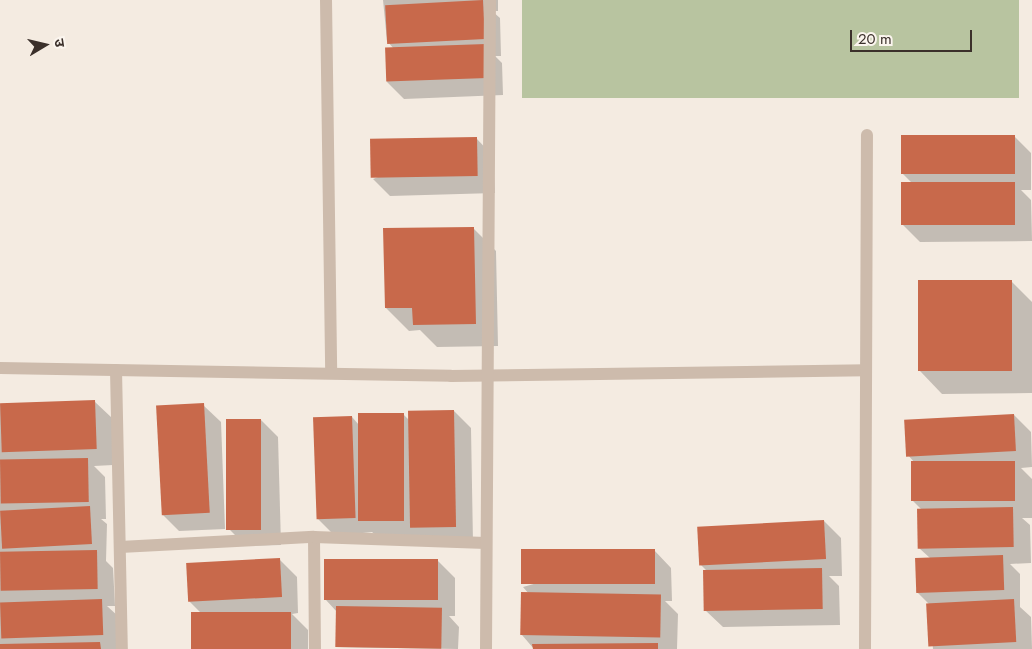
<!DOCTYPE html>
<html>
<head>
<meta charset="utf-8">
<style>
	body { margin:0 }
	#map { position:relative; width:1032px; height:649px; overflow:hidden; background:#f4ebe1; font-family:Jost,"Noto Sans Devanagari",sans-serif }
	div>[style] { position:absolute }
	[style*='--x'] { left:calc(var(--x)*1px); top:calc(var(--y)*1px); width:calc(var(--w)*1px); rotate:calc(var(--a)*1deg) }
	.green>* { inset:0; background:#b8c4a0; transform-origin:0 0 }
	.shadow>* { inset:0; background:#0003 }
	.building>* { inset:0; background:#c8694b; transform-origin:0 0 }
	.minor>* { height:12px; margin:-6px; padding:0 6px; transform-origin:6px; border-radius:6px; background:#cdbbac }
	span { translate:-50% -50%; white-space:nowrap; text-align:center; line-height:1.15; -webkit-text-stroke:4px #fbf5ee; paint-order:stroke }
	.north { position:absolute; left:20px; top:20px; width:50px; height:50px; -webkit-text-stroke:4px #fbf5ee; paint-order:stroke; rotate:81deg; font-size:14px; font-weight:700; line-height:20px; text-align:center; color:#3b302b }
	.north::after { content:''; display:block; margin:auto; width:18px; height:22px; background:#3b302b; clip-path:polygon(50% 0,100% 100%,50% 72%,0 100%) }
	.scale { position:absolute; left:850px; top:30px; width:122px; height:22px; box-sizing:border-box; border:2px solid #3b302b; border-top:0; padding-left:6px; font-size:15px; line-height:18px; white-space:nowrap; color:#3b302b; -webkit-text-stroke:4px #fbf5ee; paint-order:stroke }
</style>
</head>
<body>
<div id="map">
	<div class="green">
		<i style="left:522px;top:0;width:497px;height:98px"></i>
	</div>
	<div class="shadow">
		<i style="clip-path:polygon(383px 0,498px 0,498px 11px,492px 11px,500px 18px,501px 56px,495px 56px,502px 63px,503px 95px,404px 99px,387px 82px,395px 50px,387px 41px)"></i>
		<i style="clip-path:polygon(1014px 136px,1031px 153px,1031px 190px,1021px 190px,1031px 200px,1032px 241px,920px 242px,903px 225px,913px 184px,902px 173px)"></i>
		<i style="clip-path:polygon(476px 138px,493px 156px,495px 193px,390px 196px,373px 179px)"></i>
		<i style="clip-path:polygon(473px 228px,496px 251px,498px 346px,437px 347px,420px 330px,409px 331px,386px 308px)"></i>
		<i style="clip-path:polygon(1011px 281px,1032px 302px,1032px 393px,942px 394px,920px 371px)"></i>
		<i style="clip-path:polygon(94px 401px,112px 418px,113px 465px,94px 466px,105px 477px,106px 519px,101px 519px,107px 524px,106px 561px,113px 568px,115px 606px,107px 606px,119px 617px,120px 649px,0 649px,0 404px)"></i>
		<i style="clip-path:polygon(203px 405px,221px 422px,225px 529px,179px 531px,162px 514px)"></i>
		<i style="clip-path:polygon(454px 411px,471px 428px,473px 543px,378px 537px,372px 532px,335px 536px,318px 519px,352px 417px,359px 425px,403px 414px,410px 421px)"></i>
		<i style="clip-path:polygon(1014px 415px,1031px 432px,1032px 467px,1021px 468px,1032px 479px,1032px 518px,1022px 518px,1030px 525px,1031px 563px,1010px 564px,1020px 574px,1020px 607px,1031px 617px,1032px 649px,933px 649px,929px 604px,916px 591px,930px 558px,919px 548px,921px 509px,913px 501px,915px 463px,907px 454px)"></i>
		<i style="clip-path:polygon(261px 420px,278px 437px,281px 545px,246px 546px,229px 529px)"></i>
		<i style="clip-path:polygon(824px 521px,841px 538px,842px 576px,829px 576px,839px 586px,840px 625px,723px 627px,705px 610px,707px 571px,700px 564px)"></i>
		<i style="clip-path:polygon(654px 550px,671px 568px,672px 601px,665px 601px,678px 614px,677px 649px,534px 649px,522px 635px,529px 594px,523px 587px)"></i>
		<i style="clip-path:polygon(280px 560px,297px 577px,298px 613px,292px 614px,308px 630px,308px 649px,192px 649px,201px 613px,189px 601px)"></i>
		<i style="clip-path:polygon(438px 561px,455px 578px,455px 616px,449px 616px,459px 627px,458px 649px,336px 647px,337px 612px,326px 600px)"></i>
	</div>
	<div class="building">
		<i style="left:483px;top:0;width:39px;height:98px;rotate:87deg"></i>
		<i style="left:486px;top:44px;width:34px;height:101px;rotate:88deg"></i>
		<i style="left:901px;top:135px;width:114px;height:39px"></i>
		<i style="left:477px;top:137px;width:39px;height:107px;rotate:89deg"></i>
		<i style="left:1015px;top:182px;width:43px;height:114px;rotate:90deg"></i>
		<i style="clip-path:polygon(474px 227px,476px 324px,413px 325px,412px 308px,385px 308px,383px 228px)"></i>
		<i style="left:918px;top:280px;width:94px;height:91px"></i>
		<i style="left:95px;top:400px;width:49px;height:95px;rotate:88deg"></i>
		<i style="left:204px;top:403px;width:110px;height:48px;rotate:87deg"></i>
		<i style="left:454px;top:410px;width:117px;height:46px;rotate:89deg"></i>
		<i style="left:358px;top:413px;width:46px;height:108px"></i>
		<i style="left:1014px;top:414px;width:37px;height:110px;rotate:87deg"></i>
		<i style="left:352px;top:416px;width:102px;height:39px;rotate:88deg"></i>
		<i style="left:226px;top:419px;width:35px;height:111px"></i>
		<i style="left:88px;top:458px;width:44px;height:88px;rotate:89deg"></i>
		<i style="left:911px;top:461px;width:104px;height:40px"></i>
		<i style="left:90px;top:506px;width:38px;height:90px;rotate:87deg"></i>
		<i style="left:1013px;top:507px;width:40px;height:96px;rotate:89deg"></i>
		<i style="left:824px;top:520px;width:39px;height:127px;rotate:87deg"></i>
		<i style="left:655px;top:549px;width:35px;height:134px;rotate:90deg"></i>
		<i style="left:97px;top:550px;width:39px;height:97px;rotate:89deg"></i>
		<i style="left:1003px;top:555px;width:35px;height:88px;rotate:88deg"></i>
		<i style="left:280px;top:558px;width:39px;height:94px;rotate:87deg"></i>
		<i style="left:438px;top:559px;width:41px;height:114px;rotate:90deg"></i>
		<i style="left:822px;top:568px;width:41px;height:119px;rotate:89deg"></i>
		<i style="left:521px;top:592px;width:140px;height:43px;rotate:1deg"></i>
		<i style="left:102px;top:599px;width:36px;height:102px;rotate:88deg"></i>
		<i style="left:1014px;top:599px;width:43px;height:88px;rotate:87deg"></i>
		<i style="left:336px;top:606px;width:106px;height:41px;rotate:1deg"></i>
		<i style="left:191px;top:612px;width:100px;height:37px"></i>
		<i style="clip-path:polygon(100px 642px,101px 649px,0 649px,0 644px)"></i>
		<i style="clip-path:polygon(658px 643px,658px 649px,533px 649px,532px 644px)"></i>
	</div>
	<div class="minor">
		<i style="--x:326;--y:0;--w:373;--a:89.2"></i>
		<i style="--x:0;--y:368;--w:451;--a:1"></i>
		<i style="--x:451;--y:376;--w:415;--a:-0.8"></i>
		<i style="--x:116;--y:370;--w:279;--a:88.8"></i>
		<i style="--x:314;--y:537;--w:112;--a:89.5"></i>
		<i style="--x:120;--y:547;--w:194;--a:-3"></i>
		<i style="--x:314;--y:537;--w:172;--a:2"></i>
		<i style="--x:486;--y:649;--w:649;--a:-89.65"></i>
		<i style="--x:865;--y:649;--w:514;--a:-89.78"></i>
	</div>
	<div class="north">उ</div>
	<div class="scale">20 m</div>
</div>
</body>
</html>
